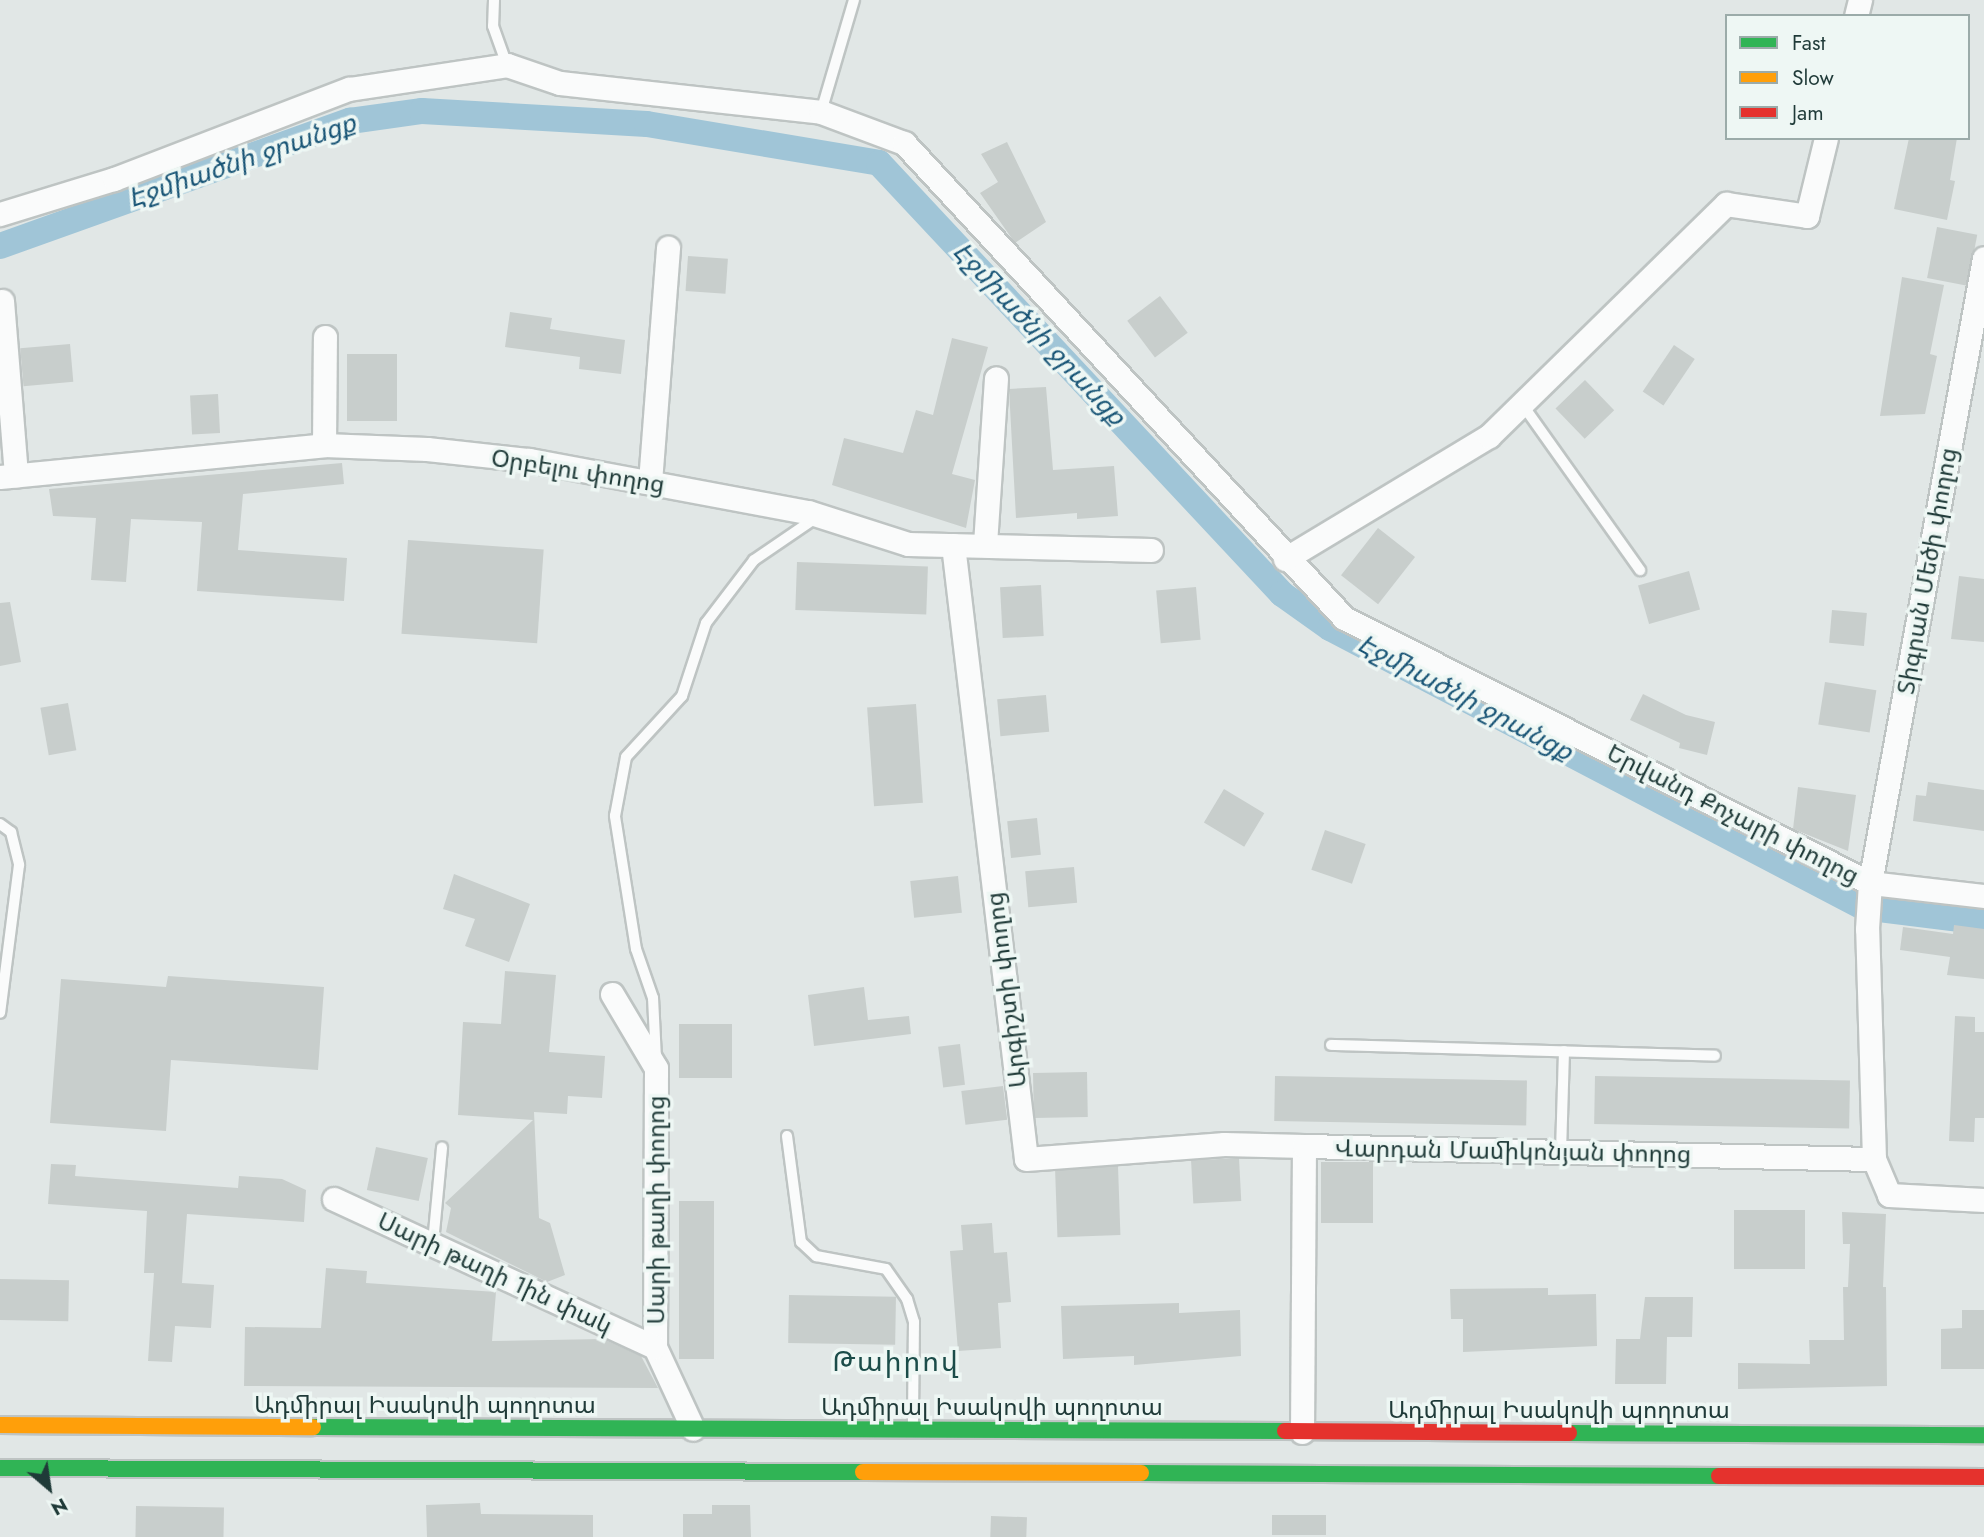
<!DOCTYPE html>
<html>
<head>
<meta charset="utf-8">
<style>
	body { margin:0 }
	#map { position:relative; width:1984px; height:1537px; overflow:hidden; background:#e1e7e6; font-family:Jost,"Noto Sans Armenian",sans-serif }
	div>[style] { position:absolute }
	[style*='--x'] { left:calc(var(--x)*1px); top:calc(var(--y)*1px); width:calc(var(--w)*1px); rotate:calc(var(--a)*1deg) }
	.canal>* { height:26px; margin:-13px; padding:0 13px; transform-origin:13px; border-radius:13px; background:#a0c5d7 }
	.building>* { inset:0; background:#c8cecc; transform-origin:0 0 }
	.roads { filter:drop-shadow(2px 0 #bec4c3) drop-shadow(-2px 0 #bec4c3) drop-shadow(0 2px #bec4c3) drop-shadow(0 -2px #bec4c3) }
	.lane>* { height:10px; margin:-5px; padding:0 5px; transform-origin:5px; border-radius:5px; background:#fafbfb }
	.street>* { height:23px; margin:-11.5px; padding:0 11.5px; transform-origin:11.5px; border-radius:11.5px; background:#fafbfb }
	.fast>* { height:16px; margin:-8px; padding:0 8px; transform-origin:8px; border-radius:8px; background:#30b455 }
	.slow>* { height:16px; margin:-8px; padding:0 8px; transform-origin:8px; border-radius:8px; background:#ff9f0a }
	.jam>* { height:16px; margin:-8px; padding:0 8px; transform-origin:8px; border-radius:8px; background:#e5322d }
	span { translate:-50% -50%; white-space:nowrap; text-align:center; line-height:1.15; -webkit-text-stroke:7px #eef7f4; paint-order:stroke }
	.street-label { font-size:24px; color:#1f3a38 }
	.water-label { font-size:26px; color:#195576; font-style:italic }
	.quarter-label { font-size:28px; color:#1b4c49; letter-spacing:2px }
	.legend { position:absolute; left:1725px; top:14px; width:245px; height:126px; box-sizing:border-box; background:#eef7f4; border:2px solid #9baba9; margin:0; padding:9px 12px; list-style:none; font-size:21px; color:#1f3a38 }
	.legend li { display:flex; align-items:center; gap:14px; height:35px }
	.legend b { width:35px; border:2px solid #9baba9 }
	.north { position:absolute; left:14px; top:1453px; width:70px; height:70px; -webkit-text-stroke:5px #eef7f4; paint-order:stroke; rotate:151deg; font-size:19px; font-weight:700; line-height:28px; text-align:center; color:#1f3a38 }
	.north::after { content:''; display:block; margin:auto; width:24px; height:32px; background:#1f3a38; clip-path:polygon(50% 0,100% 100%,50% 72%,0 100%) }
</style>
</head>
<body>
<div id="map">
	<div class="canal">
		<i style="--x:0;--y:246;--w:372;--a:-19.7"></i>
		<i style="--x:350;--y:121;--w:73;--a:-7.9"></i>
		<i style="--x:422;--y:111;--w:225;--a:3.3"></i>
		<i style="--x:647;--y:124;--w:235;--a:9.5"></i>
		<i style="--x:879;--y:163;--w:590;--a:46.92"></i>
		<i style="--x:1282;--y:594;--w:59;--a:35.3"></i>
		<i style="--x:1330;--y:628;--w:602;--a:27.63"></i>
		<i style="--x:1863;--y:907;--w:122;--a:7.1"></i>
	</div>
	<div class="building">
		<i style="clip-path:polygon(1909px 138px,1957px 138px,1950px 180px,1955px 181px,1947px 220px,1894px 209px)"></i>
		<i style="clip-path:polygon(1007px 142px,1046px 222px,1015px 243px,980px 193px,998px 182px,981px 154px)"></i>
		<i style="left:1937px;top:227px;width:41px;height:52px;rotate:11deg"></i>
		<i style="left:688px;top:256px;width:40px;height:35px;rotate:4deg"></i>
		<i style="clip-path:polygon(1902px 277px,1944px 285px,1930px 354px,1937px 356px,1925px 414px,1880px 416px)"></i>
		<i style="left:1160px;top:296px;width:46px;height:41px;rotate:53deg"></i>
		<i style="clip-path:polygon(510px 312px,552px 318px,550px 329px,625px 340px,621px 374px,579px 369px,580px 357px,505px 347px)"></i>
		<i style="clip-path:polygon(952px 338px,988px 347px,952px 474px,975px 480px,966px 528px,832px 485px,844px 438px,903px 453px,916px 410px,933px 415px)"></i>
		<i style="left:70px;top:344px;width:38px;height:50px;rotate:85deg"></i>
		<i style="left:1674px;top:345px;width:25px;height:56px;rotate:34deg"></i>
		<i style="left:347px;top:354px;width:50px;height:67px"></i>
		<i style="left:1585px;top:380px;width:42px;height:41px;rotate:46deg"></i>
		<i style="clip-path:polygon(1046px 387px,1053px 470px,1114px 466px,1118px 516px,1077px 519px,1077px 513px,1016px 518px,1009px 389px)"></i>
		<i style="left:218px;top:394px;width:39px;height:28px;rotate:87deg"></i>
		<i style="clip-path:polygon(342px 463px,344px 484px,243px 494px,238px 550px,347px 558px,344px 601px,197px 591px,202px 522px,131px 519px,126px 582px,91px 580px,96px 518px,53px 516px,49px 489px)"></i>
		<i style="left:1378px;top:528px;width:47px;height:60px;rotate:38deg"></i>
		<i style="left:408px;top:540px;width:136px;height:94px;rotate:4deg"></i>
		<i style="left:797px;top:562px;width:131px;height:48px;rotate:2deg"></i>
		<i style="left:1689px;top:571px;width:40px;height:53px;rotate:74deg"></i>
		<i style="clip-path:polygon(1959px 576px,1984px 579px,1984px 642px,1951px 639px)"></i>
		<i style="left:1041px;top:585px;width:51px;height:41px;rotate:87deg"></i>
		<i style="left:1196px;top:587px;width:53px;height:40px;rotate:85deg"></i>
		<i style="clip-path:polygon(10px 602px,21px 662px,0 666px,0 603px)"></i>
		<i style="left:1832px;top:610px;width:35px;height:33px;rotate:5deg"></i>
		<i style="left:1825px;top:682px;width:52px;height:43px;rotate:9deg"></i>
		<i style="clip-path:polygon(1643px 694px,1686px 715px,1715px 722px,1707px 755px,1679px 748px,1680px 743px,1630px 720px)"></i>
		<i style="left:1046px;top:695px;width:37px;height:49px;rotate:85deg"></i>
		<i style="left:68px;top:703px;width:48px;height:28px;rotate:80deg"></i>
		<i style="left:916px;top:704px;width:99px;height:49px;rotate:86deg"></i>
		<i style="clip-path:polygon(1928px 782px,1984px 790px,1984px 831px,1913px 821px,1916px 795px,1926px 796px)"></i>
		<i style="clip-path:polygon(1798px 787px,1856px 795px,1848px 851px,1793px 829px)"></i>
		<i style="left:1224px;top:789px;width:47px;height:39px;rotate:31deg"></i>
		<i style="left:1037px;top:818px;width:37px;height:30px;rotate:84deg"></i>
		<i style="left:1325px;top:830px;width:43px;height:42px;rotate:19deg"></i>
		<i style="left:1074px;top:867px;width:36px;height:49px;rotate:85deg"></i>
		<i style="clip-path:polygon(454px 874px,530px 904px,509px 962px,465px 946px,475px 919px,443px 909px)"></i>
		<i style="left:958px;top:876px;width:37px;height:48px;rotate:84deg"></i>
		<i style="clip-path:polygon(1954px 925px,1984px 929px,1984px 979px,1947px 975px,1950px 957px,1900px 950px,1903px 927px,1953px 934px)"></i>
		<i style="clip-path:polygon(505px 971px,556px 975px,549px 1052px,605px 1056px,602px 1098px,568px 1096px,567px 1114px,534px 1112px,539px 1218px,550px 1223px,565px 1275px,547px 1282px,446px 1232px,451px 1208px,445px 1203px,533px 1120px,458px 1115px,463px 1022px,501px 1024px)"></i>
		<i style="clip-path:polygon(168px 976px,324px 987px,318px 1070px,171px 1060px,166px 1131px,50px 1123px,61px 979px,166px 987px)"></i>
		<i style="clip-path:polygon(864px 987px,868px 1020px,909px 1016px,911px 1034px,814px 1046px,808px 995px)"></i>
		<i style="clip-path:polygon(1955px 1016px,1975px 1017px,1975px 1032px,1984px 1032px,1984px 1118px,1975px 1118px,1974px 1142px,1949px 1141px)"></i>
		<i style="left:679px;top:1024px;width:53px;height:54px"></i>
		<i style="left:960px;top:1044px;width:41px;height:22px;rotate:83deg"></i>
		<i style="left:1087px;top:1072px;width:45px;height:54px;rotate:89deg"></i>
		<i style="left:1275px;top:1076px;width:252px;height:45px;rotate:1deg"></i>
		<i style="left:1595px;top:1076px;width:255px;height:48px;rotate:1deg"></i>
		<i style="left:1003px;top:1086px;width:34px;height:42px;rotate:83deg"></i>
		<i style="left:376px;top:1147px;width:53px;height:44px;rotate:12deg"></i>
		<i style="left:1239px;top:1158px;width:43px;height:48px;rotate:87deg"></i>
		<i style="left:1321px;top:1162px;width:52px;height:61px"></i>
		<i style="clip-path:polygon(51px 1164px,76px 1165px,75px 1176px,238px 1188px,239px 1176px,282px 1179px,306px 1190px,304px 1222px,187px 1214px,182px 1283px,214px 1285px,211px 1328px,175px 1326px,172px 1362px,148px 1361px,154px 1273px,144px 1273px,147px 1211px,48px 1204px)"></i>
		<i style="left:1118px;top:1166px;width:69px;height:63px;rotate:88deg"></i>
		<i style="left:679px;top:1201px;width:35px;height:158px"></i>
		<i style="left:1734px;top:1210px;width:71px;height:59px"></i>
		<i style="clip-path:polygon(1842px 1212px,1886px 1214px,1883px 1287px,1886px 1287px,1887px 1386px,1738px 1389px,1738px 1363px,1810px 1364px,1809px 1340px,1844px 1340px,1843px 1287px,1848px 1287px,1850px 1244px,1843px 1244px)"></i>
		<i style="clip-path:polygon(992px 1223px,994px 1253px,1007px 1252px,1011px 1302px,998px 1303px,1001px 1348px,958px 1351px,950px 1251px,963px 1250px,961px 1225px)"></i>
		<i style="clip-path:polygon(326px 1268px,367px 1271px,366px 1283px,496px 1292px,492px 1341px,603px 1339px,641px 1356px,658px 1388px,244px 1386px,245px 1327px,321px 1328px)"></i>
		<i style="left:0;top:1279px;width:69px;height:41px;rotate:1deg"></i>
		<i style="clip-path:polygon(1548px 1288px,1548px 1295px,1596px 1294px,1597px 1346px,1463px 1352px,1463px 1319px,1451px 1319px,1450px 1289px)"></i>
		<i style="left:789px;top:1295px;width:107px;height:48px;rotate:1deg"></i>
		<i style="clip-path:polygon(1645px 1297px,1693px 1297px,1692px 1337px,1667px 1337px,1666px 1384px,1615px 1384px,1616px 1339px,1640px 1339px)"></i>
		<i style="clip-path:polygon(1179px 1303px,1179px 1313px,1240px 1310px,1241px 1356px,1134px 1365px,1134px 1356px,1063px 1359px,1061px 1306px)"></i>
		<i style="clip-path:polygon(1962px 1310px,1984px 1310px,1984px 1369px,1941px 1369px,1941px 1329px,1962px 1328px)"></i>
		<i style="clip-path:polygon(480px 1503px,481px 1514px,593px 1515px,593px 1537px,427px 1537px,426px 1505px)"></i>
		<i style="clip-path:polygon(712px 1505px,750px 1505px,751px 1537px,683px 1537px,683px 1514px,712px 1514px)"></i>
		<i style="left:136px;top:1506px;width:88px;height:31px;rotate:1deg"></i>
		<i style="left:1326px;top:1515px;width:20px;height:54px;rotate:90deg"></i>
		<i style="left:991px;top:1516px;width:36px;height:21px;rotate:2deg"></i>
	</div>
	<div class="roads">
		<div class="lane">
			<i style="--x:494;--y:0;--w:26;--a:92"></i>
			<i style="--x:493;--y:26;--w:41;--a:70.3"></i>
			<i style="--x:821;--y:112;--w:117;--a:-73.6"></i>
			<i style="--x:1522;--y:404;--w:204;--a:54.6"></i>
			<i style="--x:0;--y:824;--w:14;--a:36"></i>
			<i style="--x:11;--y:832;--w:34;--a:76"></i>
			<i style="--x:19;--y:865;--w:149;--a:97.3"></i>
			<i style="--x:1331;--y:1045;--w:384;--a:1.6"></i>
			<i style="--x:656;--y:1059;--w:61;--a:-92.8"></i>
			<i style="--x:653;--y:998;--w:52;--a:-109.1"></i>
			<i style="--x:636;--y:949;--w:135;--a:-99"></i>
			<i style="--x:615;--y:816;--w:60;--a:-79.4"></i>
			<i style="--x:626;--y:757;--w:83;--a:-47.4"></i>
			<i style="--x:682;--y:696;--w:77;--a:-71.8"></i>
			<i style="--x:706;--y:623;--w:79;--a:-52.7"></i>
			<i style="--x:754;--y:560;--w:76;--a:-34.3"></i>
			<i style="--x:787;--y:1136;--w:107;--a:82.5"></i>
			<i style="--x:801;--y:1242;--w:21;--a:43"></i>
			<i style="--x:816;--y:1256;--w:71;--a:10.5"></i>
			<i style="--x:886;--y:1269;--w:37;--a:55"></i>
			<i style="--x:907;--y:1299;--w:24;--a:73"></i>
			<i style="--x:914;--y:1322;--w:101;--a:90.6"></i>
			<i style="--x:1561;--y:1152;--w:101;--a:-88.3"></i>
			<i style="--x:433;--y:1243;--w:96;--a:-84.6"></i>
		</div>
		<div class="street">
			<i style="--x:1856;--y:16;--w:16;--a:-76"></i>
			<i style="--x:0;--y:214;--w:119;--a:-17.1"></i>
			<i style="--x:114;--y:179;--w:252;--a:-21"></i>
			<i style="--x:349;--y:89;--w:160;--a:-8.6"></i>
			<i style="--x:507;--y:65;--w:56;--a:18.8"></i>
			<i style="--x:560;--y:83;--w:263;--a:6.3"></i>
			<i style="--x:821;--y:112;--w:89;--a:20.5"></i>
			<i style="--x:904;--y:143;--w:647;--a:47.19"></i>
			<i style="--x:1344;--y:618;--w:589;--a:26.74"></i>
			<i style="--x:1870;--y:883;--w:115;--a:6.5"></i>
			<i style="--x:2;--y:301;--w:175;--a:85.4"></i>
			<i style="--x:324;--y:445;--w:108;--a:-89.5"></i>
			<i style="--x:0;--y:477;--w:326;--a:-5.6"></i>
			<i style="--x:324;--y:445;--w:103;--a:2.2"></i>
			<i style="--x:427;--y:449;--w:103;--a:6.2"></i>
			<i style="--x:529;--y:460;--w:284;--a:10.6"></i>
			<i style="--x:808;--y:512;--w:105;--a:17.7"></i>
			<i style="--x:908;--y:544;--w:243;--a:1.4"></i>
			<i style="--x:650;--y:482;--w:235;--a:-85.6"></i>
			<i style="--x:985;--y:544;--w:166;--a:-86.2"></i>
			<i style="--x:953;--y:545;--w:618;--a:83.22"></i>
			<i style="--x:1026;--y:1159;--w:199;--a:-4.3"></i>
			<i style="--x:1224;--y:1144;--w:80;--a:1.4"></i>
			<i style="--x:1285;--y:559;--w:238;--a:-31.1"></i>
			<i style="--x:1489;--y:436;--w:332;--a:-44.4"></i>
			<i style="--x:1726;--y:204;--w:82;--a:8.4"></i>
			<i style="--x:1807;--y:216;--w:80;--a:-76.3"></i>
			<i style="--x:612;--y:994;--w:86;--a:59.3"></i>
			<i style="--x:656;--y:1068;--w:279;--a:90.2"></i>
			<i style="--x:655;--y:1347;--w:90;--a:65.1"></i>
			<i style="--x:1874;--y:1159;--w:230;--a:-91.7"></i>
			<i style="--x:1867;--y:929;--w:46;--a:-86.3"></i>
			<i style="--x:1870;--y:883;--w:635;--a:-79.66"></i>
			<i style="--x:334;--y:1199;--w:353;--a:24.8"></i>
			<i style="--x:1302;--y:1432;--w:286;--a:-89.6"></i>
			<i style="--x:1304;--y:1146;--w:570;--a:1.31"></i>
			<i style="--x:1874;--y:1159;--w:39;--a:67"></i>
			<i style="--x:1889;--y:1195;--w:95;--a:3"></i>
		</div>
		<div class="fast">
			<i style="--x:313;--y:1427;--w:972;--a:0.24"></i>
			<i style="--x:1569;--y:1433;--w:415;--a:0.3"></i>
			<i style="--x:0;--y:1468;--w:863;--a:0.27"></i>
			<i style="--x:1141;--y:1473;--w:578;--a:0.3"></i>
		</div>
		<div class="slow">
			<i style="--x:0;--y:1425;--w:313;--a:0.4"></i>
			<i style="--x:863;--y:1472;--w:278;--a:0.2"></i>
		</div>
		<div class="jam">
			<i style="--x:1285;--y:1431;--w:284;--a:0.4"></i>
			<i style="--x:1719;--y:1476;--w:265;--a:0.2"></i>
		</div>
	</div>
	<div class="street-label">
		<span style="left:578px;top:471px;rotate:9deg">Օրբելու փողոց</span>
		<span style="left:1927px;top:571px;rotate:-80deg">Տիգրան Մեծի փողոց</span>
		<span style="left:1733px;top:814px;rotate:27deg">Երվանդ Քոչարի փողոց</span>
		<span style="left:1006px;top:990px;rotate:-97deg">Արգիշտի փողոց</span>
		<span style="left:1513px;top:1151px;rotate:1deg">Վարդան Մամիկոնյան փողոց</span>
		<span style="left:656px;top:1210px;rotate:-90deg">Սարի թաղի փողոց</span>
		<span style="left:495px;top:1273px;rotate:25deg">Սարի թաղի 1ին փակ</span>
		<span style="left:425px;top:1405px">Ադմիրալ Իսակովի պողոտա</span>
		<span style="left:992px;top:1407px">Ադմիրալ Իսակովի պողոտա</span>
		<span style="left:1559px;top:1410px">Ադմիրալ Իսակովի պողոտա</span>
	</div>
	<div class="water-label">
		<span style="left:242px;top:161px;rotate:-19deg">Էջմիածնի ջրանցք</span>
		<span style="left:1039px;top:334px;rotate:47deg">Էջմիածնի ջրանցք</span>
		<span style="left:1465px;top:698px;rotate:28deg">Էջմիածնի ջրանցք</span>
	</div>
	<div class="quarter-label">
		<span style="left:896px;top:1362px">Թաիրով</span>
	</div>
	<ul class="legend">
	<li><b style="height:9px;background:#30b455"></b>Fast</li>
	<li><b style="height:9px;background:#ff9f0a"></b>Slow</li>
	<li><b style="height:9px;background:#e5322d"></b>Jam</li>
	</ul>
	<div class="north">N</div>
</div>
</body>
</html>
